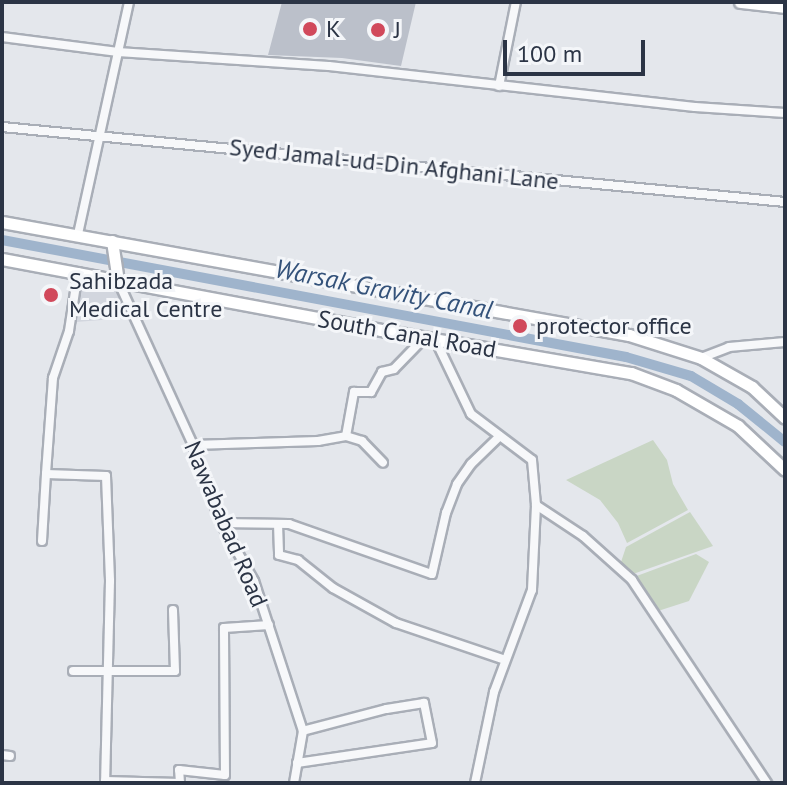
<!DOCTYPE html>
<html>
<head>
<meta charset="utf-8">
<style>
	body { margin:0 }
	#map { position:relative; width:787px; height:785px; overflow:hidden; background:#e4e7ec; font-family:"PT Sans",sans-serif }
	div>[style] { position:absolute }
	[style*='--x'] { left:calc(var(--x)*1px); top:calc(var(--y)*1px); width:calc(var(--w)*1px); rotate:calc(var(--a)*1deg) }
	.built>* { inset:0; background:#d2d6de }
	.green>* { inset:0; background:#c9d6c5 }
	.canal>* { height:10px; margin:-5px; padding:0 5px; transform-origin:5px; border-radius:5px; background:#9fb4cc }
	.building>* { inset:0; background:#bbc0ca }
	.roads { filter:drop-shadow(2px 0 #a9aeb7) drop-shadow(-2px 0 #a9aeb7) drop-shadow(0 2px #a9aeb7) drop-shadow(0 -2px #a9aeb7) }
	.street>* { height:8px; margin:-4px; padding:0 4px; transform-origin:4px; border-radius:4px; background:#f7f8fa }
	.secondary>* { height:11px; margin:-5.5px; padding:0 5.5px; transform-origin:5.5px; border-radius:5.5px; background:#fff }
	.dots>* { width:22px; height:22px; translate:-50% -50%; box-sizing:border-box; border:4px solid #f4f6f9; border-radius:50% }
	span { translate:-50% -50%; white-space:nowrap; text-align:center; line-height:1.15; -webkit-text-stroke:6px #f4f6f9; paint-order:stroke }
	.poi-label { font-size:24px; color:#2b3445 }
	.left { translate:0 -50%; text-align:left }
	.street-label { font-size:24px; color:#2b3445 }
	.water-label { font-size:26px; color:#34527a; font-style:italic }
	.frame { position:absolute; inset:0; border:4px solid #2b3445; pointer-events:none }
	.scale { position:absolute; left:503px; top:40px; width:142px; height:36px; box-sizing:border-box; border:4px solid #2b3445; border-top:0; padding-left:10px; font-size:24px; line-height:28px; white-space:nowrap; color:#2b3445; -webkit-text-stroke:6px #f4f6f9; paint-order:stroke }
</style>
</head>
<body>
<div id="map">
	<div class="built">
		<i style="clip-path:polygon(79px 274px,115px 283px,126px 318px,76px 322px)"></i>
	</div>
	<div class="green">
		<i style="clip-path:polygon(653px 440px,667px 460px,673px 484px,688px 510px,627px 543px,618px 523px,600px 500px,566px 480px)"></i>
		<i style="clip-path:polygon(690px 512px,713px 546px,633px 574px,620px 565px,626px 547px)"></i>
		<i style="clip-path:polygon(696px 554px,709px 562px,689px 601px,658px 611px,634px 577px)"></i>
	</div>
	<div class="canal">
		<i style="--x:2;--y:240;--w:635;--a:10.62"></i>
		<i style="--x:626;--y:357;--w:68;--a:16.3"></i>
		<i style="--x:691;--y:376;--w:55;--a:30.8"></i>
		<i style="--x:738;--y:404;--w:60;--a:39"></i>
	</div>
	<div class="building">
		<i style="clip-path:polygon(282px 2px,416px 2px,401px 66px,342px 58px,268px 55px)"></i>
	</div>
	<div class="roads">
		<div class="street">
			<i style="--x:2;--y:37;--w:117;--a:7.4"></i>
			<i style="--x:118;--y:52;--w:211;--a:3.8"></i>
			<i style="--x:329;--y:66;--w:368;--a:6.4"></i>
			<i style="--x:695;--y:107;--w:90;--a:3.8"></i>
			<i style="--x:499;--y:86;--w:86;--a:-78.6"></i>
			<i style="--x:2;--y:127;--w:787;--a:5.47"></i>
			<i style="--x:78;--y:234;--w:238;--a:-77.6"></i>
			<i style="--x:78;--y:272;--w:60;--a:98.7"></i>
			<i style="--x:69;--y:331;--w:50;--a:108.8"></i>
			<i style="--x:53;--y:378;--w:96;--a:94.2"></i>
			<i style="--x:46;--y:474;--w:60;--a:1.9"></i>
			<i style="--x:106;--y:476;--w:105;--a:87.8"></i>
			<i style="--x:110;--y:581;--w:200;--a:91.4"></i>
			<i style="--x:105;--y:781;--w:75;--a:1.5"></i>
			<i style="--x:180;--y:783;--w:13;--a:-94"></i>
			<i style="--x:179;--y:770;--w:46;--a:6.2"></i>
			<i style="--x:225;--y:775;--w:147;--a:-90.4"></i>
			<i style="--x:224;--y:628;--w:45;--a:-3.8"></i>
			<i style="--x:118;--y:281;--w:180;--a:65.4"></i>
			<i style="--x:193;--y:445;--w:83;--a:70.3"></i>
			<i style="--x:221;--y:523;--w:67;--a:60.4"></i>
			<i style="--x:254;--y:581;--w:158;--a:71.9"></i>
			<i style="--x:303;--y:731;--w:53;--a:99.8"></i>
			<i style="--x:435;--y:339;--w:83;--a:64.4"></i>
			<i style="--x:471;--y:414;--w:76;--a:37"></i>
			<i style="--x:532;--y:460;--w:45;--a:84.9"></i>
			<i style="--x:701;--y:358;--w:30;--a:-21"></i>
			<i style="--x:729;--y:347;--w:56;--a:-5.1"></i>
			<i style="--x:346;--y:436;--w:17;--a:17"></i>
			<i style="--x:362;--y:441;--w:30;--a:46"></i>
			<i style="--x:193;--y:445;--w:125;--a:-1.8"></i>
			<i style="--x:318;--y:441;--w:28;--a:-10"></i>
			<i style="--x:346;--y:436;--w:45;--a:-79.7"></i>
			<i style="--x:354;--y:392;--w:17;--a:0"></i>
			<i style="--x:371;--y:392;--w:23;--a:-61"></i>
			<i style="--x:382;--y:372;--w:12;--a:-14"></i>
			<i style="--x:394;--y:369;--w:45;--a:-45.9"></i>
			<i style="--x:221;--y:523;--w:68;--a:0.8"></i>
			<i style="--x:289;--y:524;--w:151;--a:19.3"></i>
			<i style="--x:432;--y:574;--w:63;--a:-77.1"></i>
			<i style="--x:446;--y:513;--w:31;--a:-69"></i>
			<i style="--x:457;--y:484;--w:24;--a:-55"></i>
			<i style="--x:471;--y:464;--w:40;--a:-44"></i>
			<i style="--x:278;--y:524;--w:31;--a:88"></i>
			<i style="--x:279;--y:555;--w:20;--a:15"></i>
			<i style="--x:298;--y:560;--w:45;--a:38.7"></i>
			<i style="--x:333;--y:588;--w:72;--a:29.1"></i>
			<i style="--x:396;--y:623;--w:115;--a:18.7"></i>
			<i style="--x:42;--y:541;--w:67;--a:-86.6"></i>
			<i style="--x:73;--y:671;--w:102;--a:0"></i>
			<i style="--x:175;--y:671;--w:61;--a:-91.9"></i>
			<i style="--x:2;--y:755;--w:8;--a:7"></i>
			<i style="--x:297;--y:763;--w:136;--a:-8.4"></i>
			<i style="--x:432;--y:743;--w:41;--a:-101.3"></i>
			<i style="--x:424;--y:703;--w:38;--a:171"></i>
			<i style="--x:386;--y:709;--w:86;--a:165.2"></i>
			<i style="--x:475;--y:783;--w:93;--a:-78.2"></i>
			<i style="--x:494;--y:692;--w:109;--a:-69.6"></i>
			<i style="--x:532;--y:590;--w:85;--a:-87.3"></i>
			<i style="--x:536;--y:505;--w:56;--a:33.4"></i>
			<i style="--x:583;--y:536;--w:66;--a:41.9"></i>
			<i style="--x:632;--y:580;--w:244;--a:56.4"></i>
		</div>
		<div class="secondary">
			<i style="--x:740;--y:2;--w:45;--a:6.3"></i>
			<i style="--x:2;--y:222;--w:637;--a:10.22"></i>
			<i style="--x:629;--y:335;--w:76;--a:17.7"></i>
			<i style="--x:701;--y:358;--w:59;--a:29.6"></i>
			<i style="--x:752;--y:387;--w:45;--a:43.2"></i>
			<i style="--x:112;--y:241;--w:40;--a:81.5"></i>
			<i style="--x:2;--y:259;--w:386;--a:10.6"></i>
			<i style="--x:381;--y:330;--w:254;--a:9.8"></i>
			<i style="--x:631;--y:373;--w:48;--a:20.7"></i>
			<i style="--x:676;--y:390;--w:72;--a:30.1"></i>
			<i style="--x:738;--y:426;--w:64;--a:43.1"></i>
		</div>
	</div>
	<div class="dots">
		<i style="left:310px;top:29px;background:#d1495b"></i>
		<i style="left:378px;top:30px;background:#d1495b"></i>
		<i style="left:51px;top:295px;background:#d1495b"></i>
		<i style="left:520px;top:326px;background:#d1495b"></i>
	</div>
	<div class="poi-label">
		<span class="left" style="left:326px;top:29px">K</span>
		<span class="left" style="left:394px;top:30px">J</span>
		<span class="left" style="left:69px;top:295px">Sahibzada<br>Medical Centre</span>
		<span class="left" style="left:536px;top:326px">protector office</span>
	</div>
	<div class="street-label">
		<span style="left:394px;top:164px;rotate:6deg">Syed Jamal-ud-Din Afghani Lane</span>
		<span style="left:407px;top:334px;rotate:10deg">South Canal Road</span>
		<span style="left:226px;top:524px;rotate:67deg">Nawababad Road</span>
	</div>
	<div class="water-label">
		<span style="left:384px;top:289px;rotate:11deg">Warsak Gravity Canal</span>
	</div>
	<div class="frame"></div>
	<div class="scale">100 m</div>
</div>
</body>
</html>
